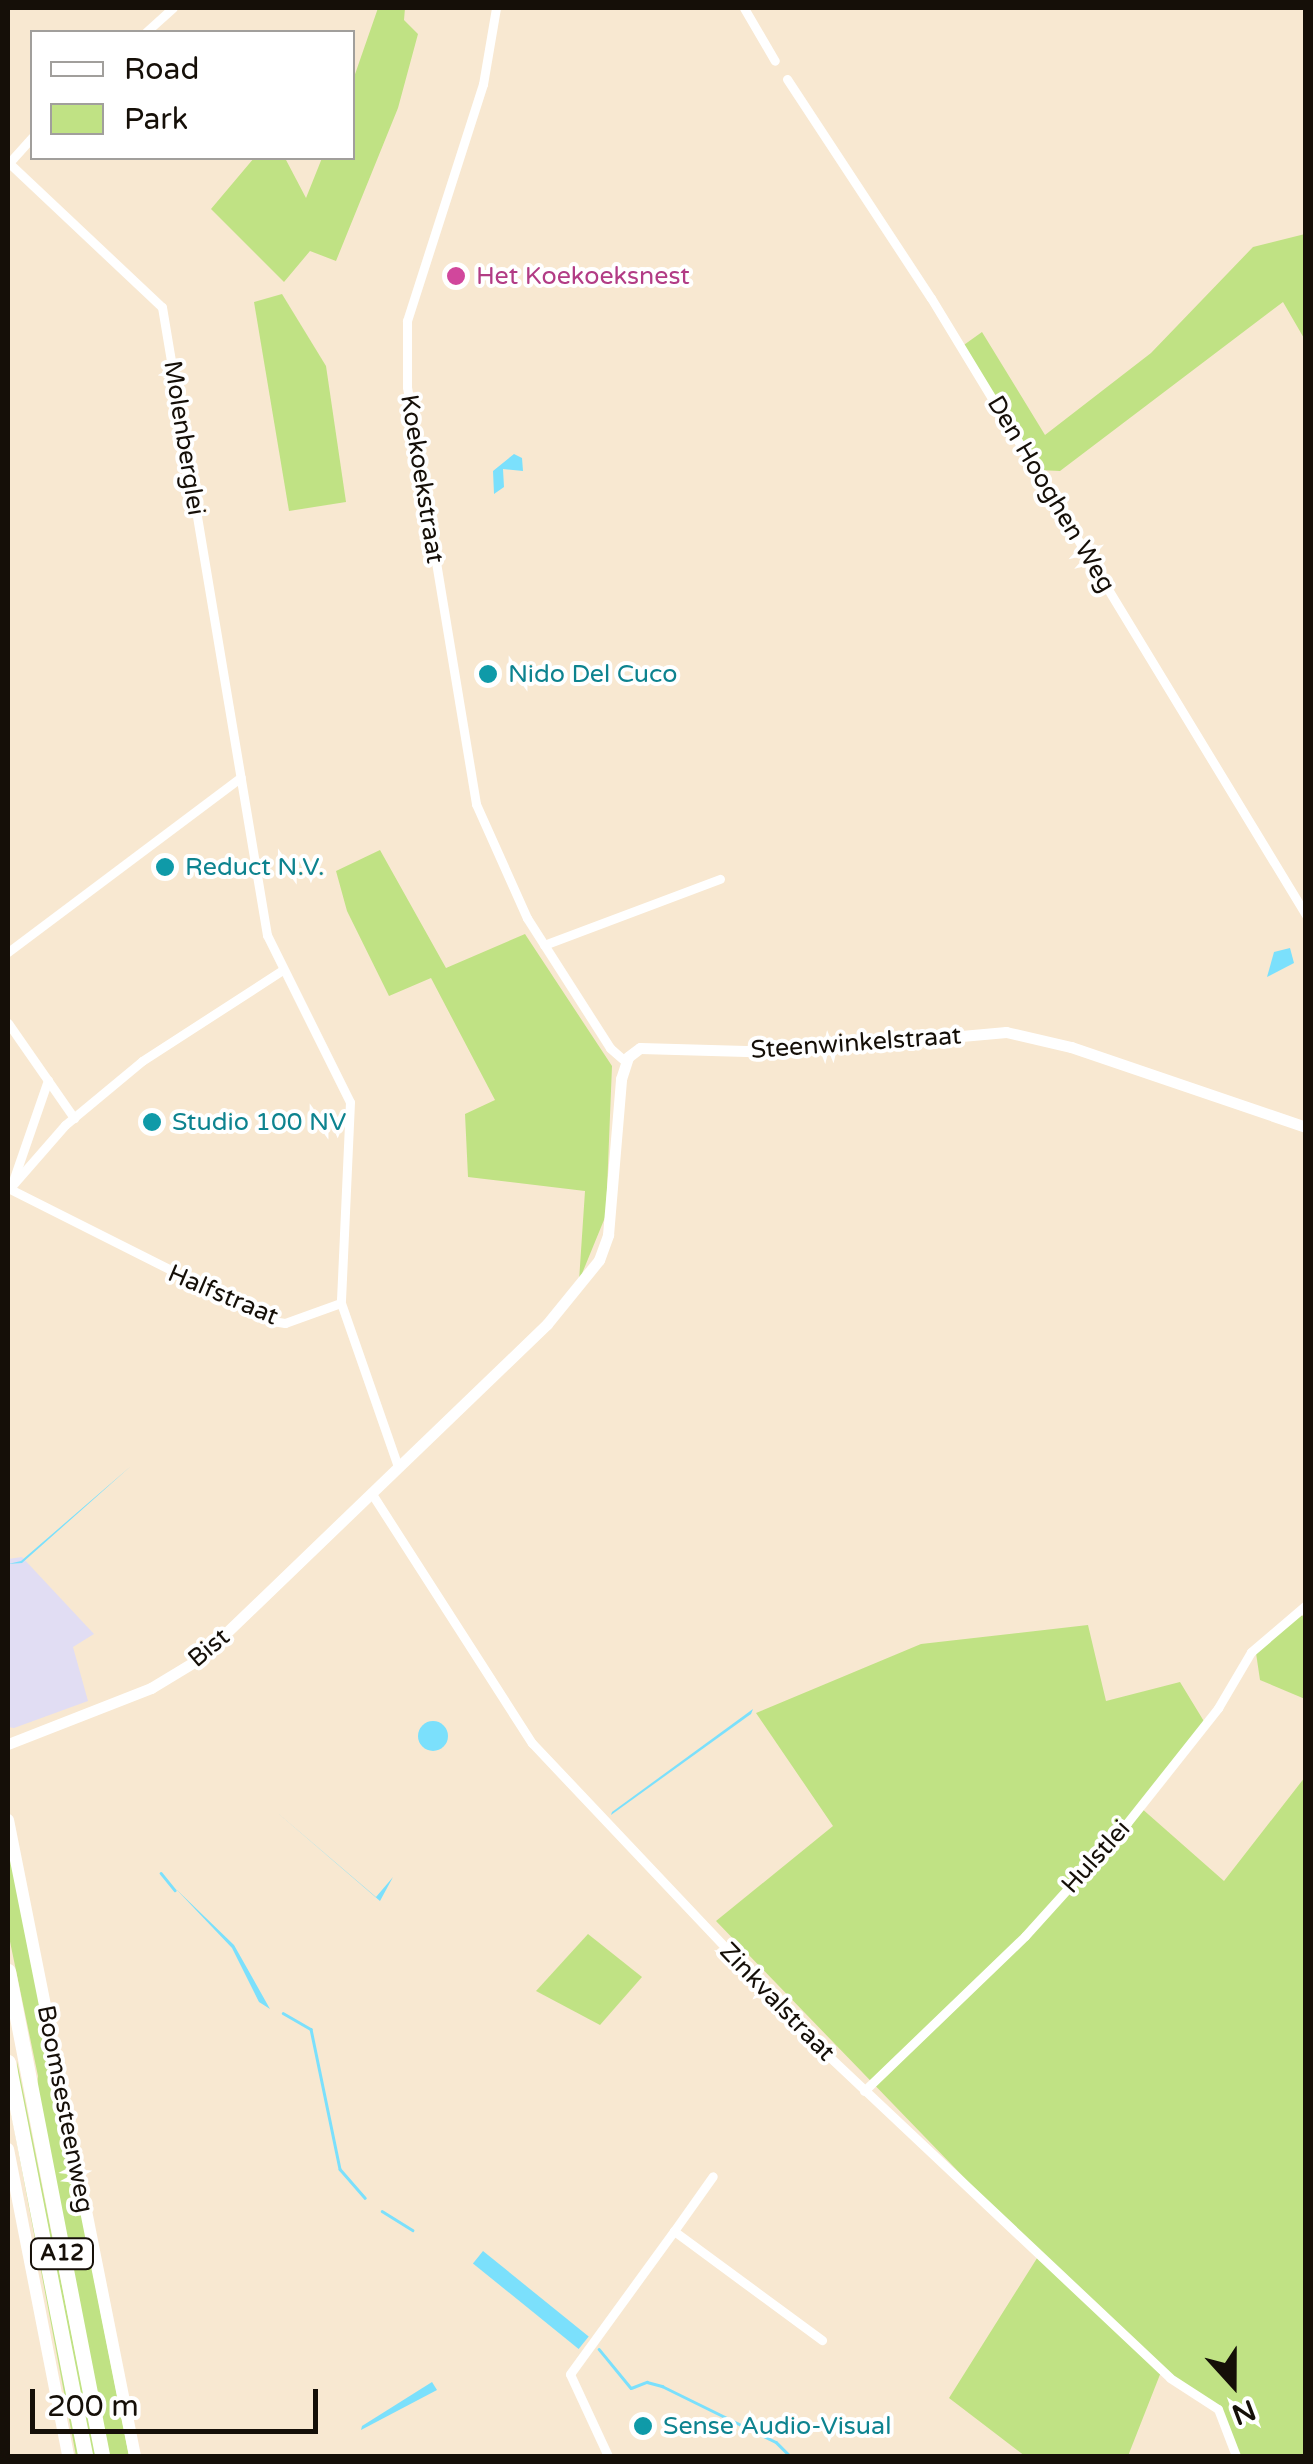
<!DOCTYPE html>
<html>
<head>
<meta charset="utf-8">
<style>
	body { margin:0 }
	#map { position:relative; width:1313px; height:2464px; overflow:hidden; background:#f8e8d1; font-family:"Varela Round",sans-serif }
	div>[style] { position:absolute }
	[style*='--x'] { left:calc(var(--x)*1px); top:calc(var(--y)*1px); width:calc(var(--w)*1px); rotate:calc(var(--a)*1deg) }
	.commercial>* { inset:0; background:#e1ddf3 }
	.green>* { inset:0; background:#c0e284 }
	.water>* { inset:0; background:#7be0fc; transform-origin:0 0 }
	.round { border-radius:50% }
	.stream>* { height:2.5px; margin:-1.25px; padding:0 1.25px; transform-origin:1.25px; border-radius:1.25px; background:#7be0fc }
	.minor>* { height:9px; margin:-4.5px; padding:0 4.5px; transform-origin:4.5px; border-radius:4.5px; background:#fff }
	.tertiary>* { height:11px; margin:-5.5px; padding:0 5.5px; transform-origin:5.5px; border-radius:5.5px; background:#fff }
	.secondary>* { height:12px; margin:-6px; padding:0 6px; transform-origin:6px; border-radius:6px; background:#fff }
	.trunk>* { height:15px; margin:-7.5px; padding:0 7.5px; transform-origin:7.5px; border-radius:7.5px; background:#fff }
	.dots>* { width:28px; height:28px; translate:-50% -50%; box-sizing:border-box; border:5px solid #fff; border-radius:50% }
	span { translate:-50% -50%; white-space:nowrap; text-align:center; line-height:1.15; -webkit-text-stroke:8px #fff; paint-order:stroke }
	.shield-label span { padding:2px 8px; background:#fff; border:2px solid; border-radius:8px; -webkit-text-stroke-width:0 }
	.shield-label { font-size:22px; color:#150f08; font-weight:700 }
	.hotel-label { font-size:25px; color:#b23c85 }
	.left { translate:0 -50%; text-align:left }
	.street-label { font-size:25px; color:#150f08 }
	.culture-label { font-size:25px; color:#0d838f }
	.frame { position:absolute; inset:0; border:10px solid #150f08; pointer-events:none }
	.legend { position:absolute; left:30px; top:30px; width:325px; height:130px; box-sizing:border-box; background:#fff; border:2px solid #a19f9c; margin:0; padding:12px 18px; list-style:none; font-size:30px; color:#150f08 }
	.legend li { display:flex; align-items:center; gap:20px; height:50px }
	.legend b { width:50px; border:2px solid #a19f9c }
	.north { position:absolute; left:1183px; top:2334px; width:100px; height:100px; -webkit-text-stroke:8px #fff; paint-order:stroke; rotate:159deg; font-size:28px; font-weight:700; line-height:40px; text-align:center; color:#150f08 }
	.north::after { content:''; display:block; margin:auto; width:35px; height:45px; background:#150f08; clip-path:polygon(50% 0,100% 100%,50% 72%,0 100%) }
	.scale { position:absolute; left:30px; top:2389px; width:288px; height:45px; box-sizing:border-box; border:5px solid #150f08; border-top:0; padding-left:12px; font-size:30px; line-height:35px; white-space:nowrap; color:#150f08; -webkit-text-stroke:8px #fff; paint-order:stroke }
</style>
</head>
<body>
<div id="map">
	<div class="commercial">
		<i style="clip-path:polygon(22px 1557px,94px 1634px,73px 1647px,88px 1701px,14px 1728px,8px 1727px,8px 1559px)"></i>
	</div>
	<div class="green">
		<i style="clip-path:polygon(378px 8px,405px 8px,404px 20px,418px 34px,398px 108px,336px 261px,310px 251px,284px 282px,211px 209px,254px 158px,285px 158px,306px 198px,322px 158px,352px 158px,353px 80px)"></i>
		<i style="clip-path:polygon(1305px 234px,1305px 340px,1283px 302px,1060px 471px,1038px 470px,961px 347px,982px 332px,1045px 435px,1151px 353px,1253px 247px)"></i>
		<i style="clip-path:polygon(282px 294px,326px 366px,346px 502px,289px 511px,254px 302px)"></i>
		<i style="clip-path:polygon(380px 850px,446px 968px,525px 934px,612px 1066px,606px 1215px,579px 1281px,585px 1191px,468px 1177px,465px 1114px,495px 1100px,431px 978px,389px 996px,347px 911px,336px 871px)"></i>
		<i style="clip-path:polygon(1300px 1614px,1305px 1618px,1305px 1699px,1260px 1680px,1256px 1653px)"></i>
		<i style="clip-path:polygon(1088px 1625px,1106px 1701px,1180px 1682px,1205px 1723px,1140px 1807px,1224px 1881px,1305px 1777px,1305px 2456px,1236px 2456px,1218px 2409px,1161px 2372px,1128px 2456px,1025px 2456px,949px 2398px,1039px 2255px,716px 1921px,833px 1826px,756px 1713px,921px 1644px)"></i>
		<i style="clip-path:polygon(8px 1843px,129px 2456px,109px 2456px,36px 2097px,38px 2076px,8px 1932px)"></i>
		<i style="clip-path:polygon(588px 1934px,642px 1977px,600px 2025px,536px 1991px)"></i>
		<i style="clip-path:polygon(17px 2061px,96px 2456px,90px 2456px,20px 2108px)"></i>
		<i style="clip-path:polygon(8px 2096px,79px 2456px,76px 2456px)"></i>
	</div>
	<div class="water">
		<i style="clip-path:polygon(514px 454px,522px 458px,523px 471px,503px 469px,504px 487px,494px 494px,493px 471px)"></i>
		<i style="clip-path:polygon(1290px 948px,1294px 963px,1267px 977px,1274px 952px)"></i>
		<i style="clip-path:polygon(131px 1466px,22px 1563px,8px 1564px,21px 1561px)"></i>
		<i style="clip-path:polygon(753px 1709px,751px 1714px,611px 1815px,612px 1812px)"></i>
		<i class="round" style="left:418px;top:1721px;width:30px;height:30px"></i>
		<i style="clip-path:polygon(273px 1809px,376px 1897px,393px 1877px,380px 1901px)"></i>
		<i style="clip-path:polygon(176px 1889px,234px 1945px,270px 2009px,259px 2002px,232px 1948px)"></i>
		<i style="left:483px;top:2251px;width:136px;height:16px;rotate:39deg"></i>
		<i style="clip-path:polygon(432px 2382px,437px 2390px,361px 2430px,362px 2426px)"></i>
	</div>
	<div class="stream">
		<i style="--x:161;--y:1873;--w:22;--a:51"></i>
		<i style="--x:283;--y:2013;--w:32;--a:30"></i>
		<i style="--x:311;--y:2029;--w:143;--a:78.3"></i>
		<i style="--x:340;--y:2169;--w:38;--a:49"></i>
		<i style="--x:382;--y:2211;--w:36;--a:32"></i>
		<i style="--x:599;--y:2349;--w:50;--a:50.6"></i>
		<i style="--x:631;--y:2388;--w:17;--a:-21"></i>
		<i style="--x:647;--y:2382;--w:16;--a:15"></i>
		<i style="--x:662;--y:2386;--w:127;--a:26.2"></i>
		<i style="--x:776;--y:2442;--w:20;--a:45"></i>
	</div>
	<div class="minor">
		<i style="--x:496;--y:8;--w:77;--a:99.7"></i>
		<i style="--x:483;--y:84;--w:249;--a:107.8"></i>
		<i style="--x:407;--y:321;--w:66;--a:90"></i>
		<i style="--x:407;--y:387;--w:423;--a:80.6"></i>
		<i style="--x:476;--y:804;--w:125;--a:65.9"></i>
		<i style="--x:527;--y:918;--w:154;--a:57.4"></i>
		<i style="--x:610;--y:1048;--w:21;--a:41"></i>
		<i style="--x:744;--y:8;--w:61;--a:59.7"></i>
		<i style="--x:146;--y:32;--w:36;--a:-42"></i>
		<i style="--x:787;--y:79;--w:262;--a:56.7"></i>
		<i style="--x:931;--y:298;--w:722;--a:58.71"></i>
		<i style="--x:9;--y:163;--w:210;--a:43.3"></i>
		<i style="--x:162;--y:307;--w:637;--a:80.51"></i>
		<i style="--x:267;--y:935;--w:186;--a:63.6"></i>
		<i style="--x:350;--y:1102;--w:201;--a:92.6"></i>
		<i style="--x:341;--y:1303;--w:174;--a:70.8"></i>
		<i style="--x:8;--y:164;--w:36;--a:-48"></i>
		<i style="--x:544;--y:945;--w:188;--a:-20.6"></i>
		<i style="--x:8;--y:952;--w:291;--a:-36.9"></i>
		<i style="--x:8;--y:1023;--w:116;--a:55.2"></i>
		<i style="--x:13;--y:1181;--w:107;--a:-70.9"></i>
		<i style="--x:8;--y:1188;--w:296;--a:26.7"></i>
		<i style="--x:272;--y:1321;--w:13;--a:9"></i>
		<i style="--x:285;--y:1323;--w:59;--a:-19.7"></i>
		<i style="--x:10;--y:1188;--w:84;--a:-48.9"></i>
		<i style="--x:65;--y:1125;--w:100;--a:-39.7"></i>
		<i style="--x:142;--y:1061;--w:166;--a:-32.9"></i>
		<i style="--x:372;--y:1494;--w:296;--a:57.3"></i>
		<i style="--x:532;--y:1743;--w:418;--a:46.6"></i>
		<i style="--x:819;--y:2047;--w:482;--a:43.3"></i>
		<i style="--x:1170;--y:2378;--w:57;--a:32.9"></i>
		<i style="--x:1218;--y:2409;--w:50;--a:69"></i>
		<i style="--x:864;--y:2091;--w:223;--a:-43.9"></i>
		<i style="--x:1025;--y:1936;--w:152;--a:-47.9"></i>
		<i style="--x:1127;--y:1823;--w:147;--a:-51.6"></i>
		<i style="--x:1218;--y:1708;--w:65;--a:-59.5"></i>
		<i style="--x:1251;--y:1652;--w:72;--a:-40.5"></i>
		<i style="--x:674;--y:2231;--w:67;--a:-54.7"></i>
		<i style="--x:608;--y:2456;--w:90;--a:-114.9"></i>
		<i style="--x:570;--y:2374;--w:177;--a:-54"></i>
		<i style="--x:674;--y:2231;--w:184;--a:36.4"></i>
	</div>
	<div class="tertiary">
		<i style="--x:8;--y:1744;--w:154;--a:-21.4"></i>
		<i style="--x:151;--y:1688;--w:56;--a:-31.1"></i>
		<i style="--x:199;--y:1659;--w:483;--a:-43.9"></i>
		<i style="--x:547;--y:1324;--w:82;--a:-50.9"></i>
		<i style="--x:599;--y:1260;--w:27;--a:-70"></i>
		<i style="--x:608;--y:1235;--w:157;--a:-85.2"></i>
		<i style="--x:621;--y:1079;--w:23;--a:-72"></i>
		<i style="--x:628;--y:1057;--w:15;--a:-37"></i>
		<i style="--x:640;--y:1048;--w:143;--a:1.6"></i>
		<i style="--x:783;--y:1052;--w:224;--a:-5.1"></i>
		<i style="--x:1006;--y:1032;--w:67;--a:13"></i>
		<i style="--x:1071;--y:1047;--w:248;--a:18.8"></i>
	</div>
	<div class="secondary">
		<i style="--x:8;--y:1820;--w:649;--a:78.71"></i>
		<i style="--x:8;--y:2149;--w:313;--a:78.9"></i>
	</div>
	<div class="trunk">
		<i style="--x:8;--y:1971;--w:494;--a:79"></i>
		<i style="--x:8;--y:2062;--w:401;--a:78.9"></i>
	</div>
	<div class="dots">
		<i style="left:456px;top:276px;background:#d1479c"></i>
		<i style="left:488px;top:674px;background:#0f9aa8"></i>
		<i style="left:165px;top:867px;background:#0f9aa8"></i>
		<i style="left:152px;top:1122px;background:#0f9aa8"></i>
		<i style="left:643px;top:2426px;background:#0f9aa8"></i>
	</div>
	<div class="shield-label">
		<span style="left:62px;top:2254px">A12</span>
	</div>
	<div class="hotel-label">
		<span class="left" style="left:476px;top:276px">Het Koekoeksnest</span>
	</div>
	<div class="street-label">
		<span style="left:184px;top:438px;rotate:81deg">Molenberglei</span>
		<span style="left:422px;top:479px;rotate:81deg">Koekoekstraat</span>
		<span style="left:1051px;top:494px;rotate:59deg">Den Hooghen Weg</span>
		<span style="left:856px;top:1043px;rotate:-4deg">Steenwinkelstraat</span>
		<span style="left:223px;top:1295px;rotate:23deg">Halfstraat</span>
		<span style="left:209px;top:1648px;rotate:-40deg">Bist</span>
		<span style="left:1096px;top:1857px;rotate:-48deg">Hulstlei</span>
		<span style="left:777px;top:2002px;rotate:46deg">Zinkvalstraat</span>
		<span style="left:65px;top:2109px;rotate:79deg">Boomsesteenweg</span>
	</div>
	<div class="culture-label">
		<span class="left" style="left:508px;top:674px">Nido Del Cuco</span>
		<span class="left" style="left:185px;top:867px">Reduct N.V.</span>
		<span class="left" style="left:172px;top:1122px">Studio 100 NV</span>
		<span class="left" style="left:663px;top:2426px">Sense Audio-Visual</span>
	</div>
	<div class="frame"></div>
	<ul class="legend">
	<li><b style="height:12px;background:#fff"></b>Road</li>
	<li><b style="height:28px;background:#c0e284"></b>Park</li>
	</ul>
	<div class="north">N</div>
	<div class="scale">200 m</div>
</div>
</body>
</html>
